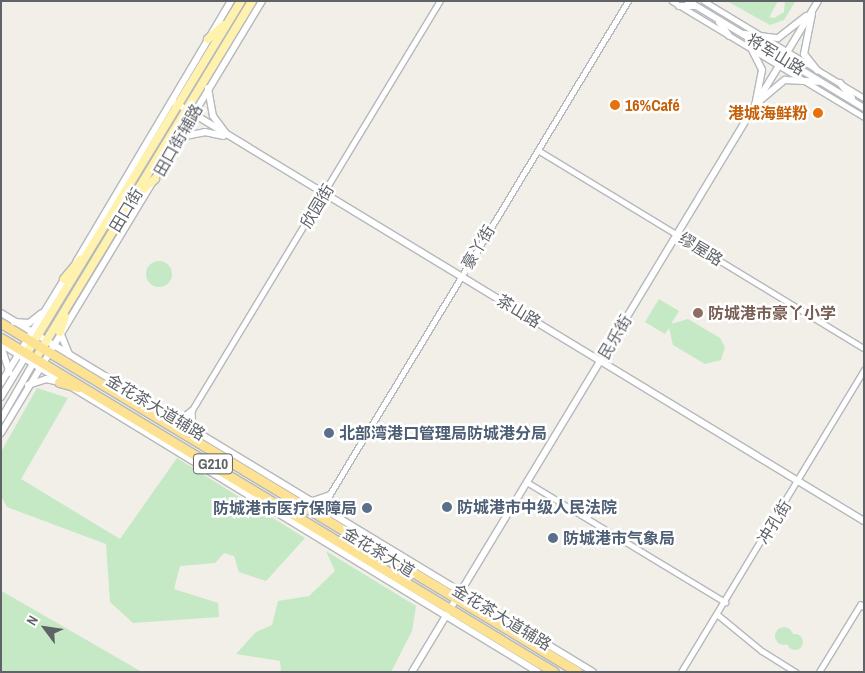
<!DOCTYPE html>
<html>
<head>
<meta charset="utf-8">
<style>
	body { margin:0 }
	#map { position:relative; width:865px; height:673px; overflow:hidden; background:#f1efe8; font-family:"Archivo Narrow","Noto Sans SC",sans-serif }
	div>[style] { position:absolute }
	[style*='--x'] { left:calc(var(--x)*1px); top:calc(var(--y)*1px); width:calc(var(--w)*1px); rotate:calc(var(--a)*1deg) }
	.green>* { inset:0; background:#c5e8c5 }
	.round { border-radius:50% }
	.roads { filter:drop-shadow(1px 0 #b5b8bc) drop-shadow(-1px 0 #b5b8bc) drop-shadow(0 1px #b5b8bc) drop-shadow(0 -1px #b5b8bc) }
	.street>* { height:4.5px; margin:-2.25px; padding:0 2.25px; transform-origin:2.25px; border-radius:2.25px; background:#fff }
	.secondary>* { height:6px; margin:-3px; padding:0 3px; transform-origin:3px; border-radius:3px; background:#fff }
	.primary>* { height:8px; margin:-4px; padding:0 4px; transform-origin:4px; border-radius:4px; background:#fff2af }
	.highway>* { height:9px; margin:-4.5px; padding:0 4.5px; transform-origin:4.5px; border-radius:4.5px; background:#fde293 }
	.dots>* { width:14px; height:14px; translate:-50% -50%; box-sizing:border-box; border:2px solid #fff; border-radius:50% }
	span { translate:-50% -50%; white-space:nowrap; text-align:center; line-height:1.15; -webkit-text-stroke:5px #fff; paint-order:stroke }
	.shield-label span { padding:1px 4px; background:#fff; border:1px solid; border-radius:4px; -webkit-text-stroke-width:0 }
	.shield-label { font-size:15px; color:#5f6368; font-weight:700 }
	.street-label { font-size:16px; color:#5f6368 }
	.food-label { font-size:16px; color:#c56008; font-weight:700 }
	.left { translate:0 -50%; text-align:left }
	.right { translate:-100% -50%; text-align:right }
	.education-label { font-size:16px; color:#785e54; font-weight:700 }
	.service-label { font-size:16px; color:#4e5e75; font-weight:700 }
	.frame { position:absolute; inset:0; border:2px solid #5f6368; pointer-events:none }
	.north { position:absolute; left:20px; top:603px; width:50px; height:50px; -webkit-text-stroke:4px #fff; paint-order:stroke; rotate:301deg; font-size:14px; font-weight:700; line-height:20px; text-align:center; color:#5f6368 }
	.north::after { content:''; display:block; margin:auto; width:18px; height:22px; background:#5f6368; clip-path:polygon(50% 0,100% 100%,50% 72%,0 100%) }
</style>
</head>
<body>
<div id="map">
	<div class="green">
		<i style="clip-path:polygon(727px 1px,778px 1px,769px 17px,774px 18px,784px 12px,785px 1px,795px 2px,784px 20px,770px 25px)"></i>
		<i class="round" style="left:146px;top:261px;width:26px;height:26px"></i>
		<i style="clip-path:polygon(659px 299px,679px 311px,671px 324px,688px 319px,720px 338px,725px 347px,721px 360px,705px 364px,673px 345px,669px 328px,665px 334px,645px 322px)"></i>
		<i style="clip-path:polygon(37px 388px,68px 398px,21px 479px,120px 539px,177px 458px,305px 538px,266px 581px,239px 572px,234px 556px,224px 553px,215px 563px,180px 566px,174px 589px,218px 603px,219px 617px,133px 623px,110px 602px,106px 544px,7px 507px,1px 496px,1px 452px)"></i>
		<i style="clip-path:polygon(326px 551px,416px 606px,412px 631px,391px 672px,281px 672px,280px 661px,236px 654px,256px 632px,272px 625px,278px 601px,309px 596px,335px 571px)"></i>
		<i style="clip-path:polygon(1px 591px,12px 597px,142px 672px,1px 672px)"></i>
		<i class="round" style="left:775px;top:627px;width:18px;height:18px"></i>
		<i class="round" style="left:787px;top:634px;width:16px;height:16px"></i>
	</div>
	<div class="roads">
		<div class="street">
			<i style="--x:672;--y:1;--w:224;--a:31.1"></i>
			<i style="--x:704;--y:1;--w:187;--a:31.2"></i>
			<i style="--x:538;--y:150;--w:381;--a:31.3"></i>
			<i style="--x:192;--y:410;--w:478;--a:-58.8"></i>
			<i style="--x:171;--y:425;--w:26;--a:-36"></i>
			<i style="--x:192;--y:410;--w:21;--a:87"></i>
			<i style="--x:527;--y:482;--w:232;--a:31.2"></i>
			<i style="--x:330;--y:494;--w:576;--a:-58.85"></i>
			<i style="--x:310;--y:501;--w:21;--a:-19"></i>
			<i style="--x:330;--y:494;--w:26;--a:97"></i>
			<i style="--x:717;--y:614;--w:58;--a:39.4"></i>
			<i style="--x:762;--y:651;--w:40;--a:32"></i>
			<i style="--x:681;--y:672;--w:353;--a:-58.8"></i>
			<i style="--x:819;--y:672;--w:79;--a:-58.5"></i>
			<i style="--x:860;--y:605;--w:4;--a:27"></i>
		</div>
		<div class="secondary">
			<i style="--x:688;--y:1;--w:206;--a:31.3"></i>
			<i style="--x:679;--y:6;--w:16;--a:0"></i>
			<i style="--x:812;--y:14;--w:41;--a:101.3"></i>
			<i style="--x:804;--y:54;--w:21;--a:51"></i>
			<i style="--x:719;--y:22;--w:17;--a:54"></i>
			<i style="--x:744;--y:34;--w:34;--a:7"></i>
			<i style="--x:778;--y:38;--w:36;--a:-38"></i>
			<i style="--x:752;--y:50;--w:22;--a:63"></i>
			<i style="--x:762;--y:70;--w:33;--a:101"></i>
			<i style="--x:840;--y:83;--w:19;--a:51"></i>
			<i style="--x:208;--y:88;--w:28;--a:80"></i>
			<i style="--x:213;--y:116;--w:21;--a:53"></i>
			<i style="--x:174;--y:102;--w:807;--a:31.27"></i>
			<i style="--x:756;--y:104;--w:38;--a:-40"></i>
			<i style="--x:785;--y:80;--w:33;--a:3"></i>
			<i style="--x:178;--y:144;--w:11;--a:-49"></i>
			<i style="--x:185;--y:136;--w:20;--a:-11"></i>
			<i style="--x:205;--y:132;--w:19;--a:12"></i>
			<i style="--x:76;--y:262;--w:304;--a:-59.3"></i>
			<i style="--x:1;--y:313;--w:692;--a:31.23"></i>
			<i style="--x:14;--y:322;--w:15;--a:4"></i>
			<i style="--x:29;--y:323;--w:16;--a:-38"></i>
			<i style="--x:60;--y:332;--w:24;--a:68"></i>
			<i style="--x:1;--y:344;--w:629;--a:31.42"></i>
			<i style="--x:1;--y:346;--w:28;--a:72"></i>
			<i style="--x:1;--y:383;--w:125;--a:-58.7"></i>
			<i style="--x:28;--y:385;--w:19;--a:-18"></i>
			<i style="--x:46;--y:379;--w:13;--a:13"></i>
			<i style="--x:1;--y:397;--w:50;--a:-58.8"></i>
			<i style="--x:1;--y:419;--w:68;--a:-60"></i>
			<i style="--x:1;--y:433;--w:505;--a:-58.86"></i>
			<i style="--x:412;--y:672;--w:784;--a:-58.82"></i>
		</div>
		<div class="primary">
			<i style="--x:208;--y:39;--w:21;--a:-41"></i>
			<i style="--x:140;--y:192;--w:20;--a:-41"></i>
			<i style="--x:64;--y:279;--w:25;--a:-50"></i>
			<i style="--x:60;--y:332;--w:16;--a:-72"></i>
			<i style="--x:27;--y:353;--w:412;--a:-58.7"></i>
			<i style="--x:36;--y:358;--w:417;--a:-58.8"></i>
		</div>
		<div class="highway">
			<i style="--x:1;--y:323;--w:674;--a:31.17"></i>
			<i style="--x:1;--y:338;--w:646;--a:31.13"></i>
			<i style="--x:59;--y:382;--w:20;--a:15"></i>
		</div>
	</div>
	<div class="dots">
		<i style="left:615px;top:105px;background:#e8710a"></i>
		<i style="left:818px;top:113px;background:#e8710a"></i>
		<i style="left:698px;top:313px;background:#8d6e63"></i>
		<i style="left:329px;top:433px;background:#5c6f8a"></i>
		<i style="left:447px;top:507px;background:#5c6f8a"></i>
		<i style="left:367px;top:508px;background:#5c6f8a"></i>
		<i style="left:553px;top:538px;background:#5c6f8a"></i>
	</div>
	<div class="shield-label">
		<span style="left:213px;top:464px">G210</span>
	</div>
	<div class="street-label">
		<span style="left:776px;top:54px;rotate:31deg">将军山路</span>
		<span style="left:178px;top:140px;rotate:-60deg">田口街辅路</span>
		<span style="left:317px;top:206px;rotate:-59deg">欣园街</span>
		<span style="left:126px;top:210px;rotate:-59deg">田口街</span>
		<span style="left:478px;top:247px;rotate:-59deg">豪丫街</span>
		<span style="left:701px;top:249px;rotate:31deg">缪屋路</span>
		<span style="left:519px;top:311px;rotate:31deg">茶山路</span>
		<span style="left:615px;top:337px;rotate:-59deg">民乐街</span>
		<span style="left:156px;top:407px;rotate:31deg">金花茶大道辅路</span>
		<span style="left:774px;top:522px;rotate:-58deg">冲孔街</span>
		<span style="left:379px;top:552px;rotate:31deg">金花茶大道</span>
		<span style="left:502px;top:617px;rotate:31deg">金花茶大道辅路</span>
	</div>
	<div class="food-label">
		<span class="left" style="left:625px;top:105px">16%Café</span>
		<span class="right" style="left:808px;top:113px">港城海鲜粉</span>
	</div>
	<div class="education-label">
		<span class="left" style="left:708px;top:313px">防城港市豪丫小学</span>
	</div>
	<div class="service-label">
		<span class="left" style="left:339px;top:433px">北部湾港口管理局防城港分局</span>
		<span class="left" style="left:457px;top:507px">防城港市中级人民法院</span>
		<span class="right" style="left:357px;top:508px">防城港市医疗保障局</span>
		<span class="left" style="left:563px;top:538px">防城港市气象局</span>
	</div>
	<div class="frame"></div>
	<div class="north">N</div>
</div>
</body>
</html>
